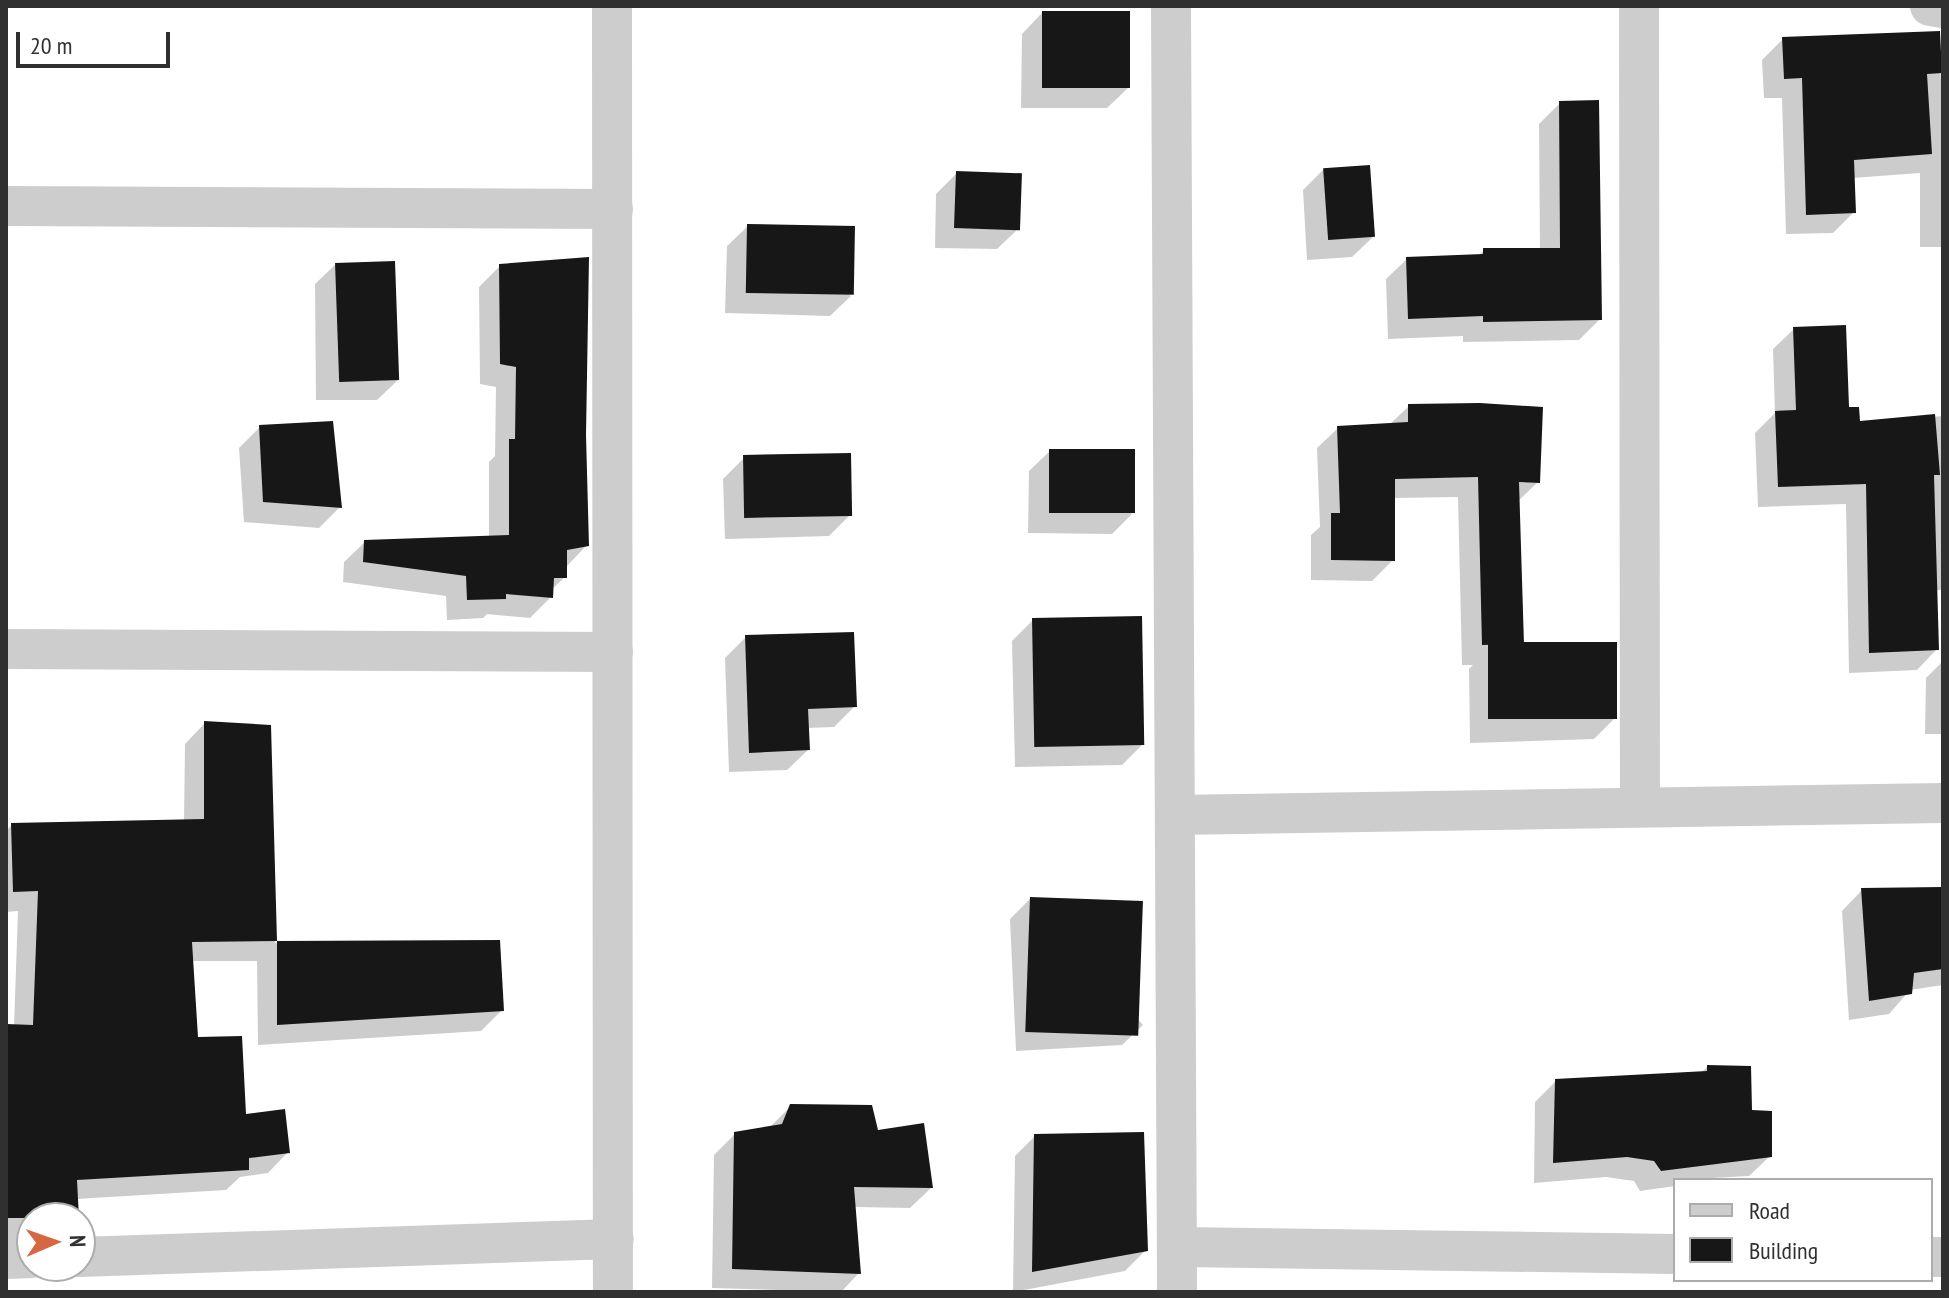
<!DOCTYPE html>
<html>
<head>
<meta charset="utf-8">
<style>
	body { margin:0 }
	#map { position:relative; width:1949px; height:1298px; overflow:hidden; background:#fff; font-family:"PT Sans Narrow",sans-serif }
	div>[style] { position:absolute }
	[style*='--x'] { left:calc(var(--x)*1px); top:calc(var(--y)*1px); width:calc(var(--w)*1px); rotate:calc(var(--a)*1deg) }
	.shadow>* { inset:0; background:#0003 }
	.building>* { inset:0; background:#171717; transform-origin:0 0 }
	.street>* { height:40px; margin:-20px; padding:0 20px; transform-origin:20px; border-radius:20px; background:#cdcdcd }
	span { translate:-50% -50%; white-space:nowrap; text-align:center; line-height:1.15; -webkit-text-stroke:8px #fff; paint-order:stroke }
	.frame { position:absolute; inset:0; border:8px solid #303030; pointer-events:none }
	.legend { position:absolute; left:1673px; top:1178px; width:260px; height:104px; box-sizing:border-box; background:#fff; border:2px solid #acacac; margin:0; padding:10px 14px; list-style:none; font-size:24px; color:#303030 }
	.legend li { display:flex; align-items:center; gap:16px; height:40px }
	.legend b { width:40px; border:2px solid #acacac }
	.north { position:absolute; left:16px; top:1202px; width:80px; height:80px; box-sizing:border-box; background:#fff; border:2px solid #acacac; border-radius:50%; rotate:88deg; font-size:22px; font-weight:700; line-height:32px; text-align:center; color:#303030 }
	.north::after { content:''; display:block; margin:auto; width:28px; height:36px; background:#d76642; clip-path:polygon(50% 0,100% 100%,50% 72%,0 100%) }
	.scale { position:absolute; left:16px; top:32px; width:154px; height:36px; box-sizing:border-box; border:4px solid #303030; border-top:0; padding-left:10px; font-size:24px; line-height:28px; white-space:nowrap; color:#303030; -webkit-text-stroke:6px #fff; paint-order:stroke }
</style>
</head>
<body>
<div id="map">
	<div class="shadow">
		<i style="clip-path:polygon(1042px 13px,1128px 88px,1107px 108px,1021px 108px,1022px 34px)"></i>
		<i style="clip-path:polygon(1938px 33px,1943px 114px,1943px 247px,1920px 247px,1920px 173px,1852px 178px,1854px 212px,1833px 233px,1786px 234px,1782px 98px,1764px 98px,1762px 60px,1783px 39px)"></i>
		<i style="clip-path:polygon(1560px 103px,1600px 319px,1579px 340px,1463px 342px,1463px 336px,1388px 339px,1386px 279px,1407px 259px,1478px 256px,1484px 250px,1540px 250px,1539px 124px)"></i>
		<i style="clip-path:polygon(1323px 170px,1373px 237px,1352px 257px,1307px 260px,1303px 190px)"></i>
		<i style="clip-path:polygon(957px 173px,1018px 229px,997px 249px,935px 248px,936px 194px)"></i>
		<i style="clip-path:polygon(748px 226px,851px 296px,830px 316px,725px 313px,727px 246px)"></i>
		<i style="clip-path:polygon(336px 264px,398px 380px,377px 400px,316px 400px,315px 284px)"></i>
		<i style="clip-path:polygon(500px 266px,584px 435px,587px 545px,567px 566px,565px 577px,551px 590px,551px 597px,530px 618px,487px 614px,483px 618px,447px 620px,446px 596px,343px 582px,344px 562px,365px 542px,489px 537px,489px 462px,495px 456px,496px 387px,480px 384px,479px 287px)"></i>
		<i style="clip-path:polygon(1794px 329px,1858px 423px,1943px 416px,1943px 590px,1935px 590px,1937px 649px,1917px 670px,1849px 673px,1846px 504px,1758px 507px,1755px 433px,1775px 413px,1773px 349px)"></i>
		<i style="clip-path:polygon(1409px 406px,1538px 482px,1517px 502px,1522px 643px,1517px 648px,1615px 718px,1594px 739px,1470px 743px,1469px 669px,1473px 665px,1462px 665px,1458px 497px,1393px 498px,1393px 560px,1372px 581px,1311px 580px,1311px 535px,1320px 527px,1317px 448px,1338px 428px,1389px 425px)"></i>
		<i style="clip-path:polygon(260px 427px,340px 507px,319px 528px,244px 522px,239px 448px)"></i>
		<i style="clip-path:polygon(1050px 451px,1132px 514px,1112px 534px,1028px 533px,1029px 471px)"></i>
		<i style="clip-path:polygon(744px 458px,850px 515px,829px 536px,725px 539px,723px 479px)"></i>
		<i style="clip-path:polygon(1033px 620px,1143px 744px,1122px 765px,1015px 767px,1012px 641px)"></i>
		<i style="clip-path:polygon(746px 637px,855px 706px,834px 727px,807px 728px,808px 750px,787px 770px,729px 772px,725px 658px)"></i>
		<i style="clip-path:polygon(1943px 661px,1943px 734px,1925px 734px,1926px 678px)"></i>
		<i style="clip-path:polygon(205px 723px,269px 727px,275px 943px,499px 942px,502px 1010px,481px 1031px,258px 1045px,257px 961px,191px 961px,196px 1039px,244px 1116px,288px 1152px,268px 1173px,240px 1177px,226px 1190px,76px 1199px,77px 1218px,32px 1218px,32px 1249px,6px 1250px,6px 1026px,14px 1027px,18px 911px,6px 912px,6px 831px,12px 825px,184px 821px,185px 744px)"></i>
		<i style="clip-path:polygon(1943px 889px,1943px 985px,1910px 990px,1889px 1014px,1849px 1020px,1842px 911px,1862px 890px)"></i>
		<i style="clip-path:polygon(1030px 899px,1143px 1025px,1122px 1045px,1016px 1051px,1010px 919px)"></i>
		<i style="clip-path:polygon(1707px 1067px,1750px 1112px,1770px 1156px,1749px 1176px,1675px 1180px,1675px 1186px,1640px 1191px,1634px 1181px,1606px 1177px,1534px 1183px,1535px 1102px,1556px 1081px,1701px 1073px)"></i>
		<i style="clip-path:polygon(791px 1106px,876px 1132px,931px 1188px,910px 1208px,854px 1207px,859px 1273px,841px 1292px,712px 1288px,714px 1155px,735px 1134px,770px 1127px)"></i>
		<i style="clip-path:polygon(1035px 1136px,1146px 1250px,1125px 1271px,1013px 1292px,1015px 1156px)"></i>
	</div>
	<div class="building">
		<i style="left:1042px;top:11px;width:88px;height:77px"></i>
		<i style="clip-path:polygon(1940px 31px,1942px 73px,1927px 74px,1932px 154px,1854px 160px,1856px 213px,1806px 215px,1802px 78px,1784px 79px,1782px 37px)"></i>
		<i style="clip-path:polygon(1599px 100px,1602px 320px,1483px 322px,1483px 316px,1408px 319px,1406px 257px,1483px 254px,1483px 248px,1560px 248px,1559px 101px)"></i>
		<i style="left:1370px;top:165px;width:72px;height:47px;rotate:86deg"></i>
		<i style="left:956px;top:171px;width:66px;height:57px;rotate:2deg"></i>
		<i style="left:747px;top:224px;width:108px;height:69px;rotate:1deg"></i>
		<i style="clip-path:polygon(589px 257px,586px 435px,589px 546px,567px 550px,567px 578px,554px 578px,553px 598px,506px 594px,506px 599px,467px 600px,466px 576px,363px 562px,364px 540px,509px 535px,509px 439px,515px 439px,516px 367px,500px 364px,499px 264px)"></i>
		<i style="left:395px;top:261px;width:119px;height:60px;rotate:88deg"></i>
		<i style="clip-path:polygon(1846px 325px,1849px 407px,1859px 407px,1860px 421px,1935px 414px,1940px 475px,1934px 475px,1939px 650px,1869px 653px,1866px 484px,1778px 487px,1775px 411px,1796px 410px,1793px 327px)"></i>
		<i style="clip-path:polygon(1480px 403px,1543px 407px,1540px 483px,1519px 482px,1524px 644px,1482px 645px,1478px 477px,1395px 479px,1395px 561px,1331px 560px,1331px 513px,1340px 513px,1337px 426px,1408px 422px,1408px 404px)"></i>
		<i style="clip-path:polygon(333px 421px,342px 508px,263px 502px,259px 425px)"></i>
		<i style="left:1049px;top:449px;width:86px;height:64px"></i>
		<i style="left:851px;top:453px;width:63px;height:108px;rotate:89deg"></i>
		<i style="left:1142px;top:616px;width:129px;height:110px;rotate:89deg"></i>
		<i style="clip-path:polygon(854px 632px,857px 707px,808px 709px,810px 750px,749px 753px,745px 635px)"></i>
		<i style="left:1617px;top:642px;width:77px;height:129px;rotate:90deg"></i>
		<i style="clip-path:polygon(204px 721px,271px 725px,277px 941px,192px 942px,198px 1037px,242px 1036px,246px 1114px,285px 1109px,290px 1153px,249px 1158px,249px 1170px,77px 1180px,79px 1218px,6px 1218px,6px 1024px,33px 1025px,38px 891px,13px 892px,11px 823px,204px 819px)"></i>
		<i style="clip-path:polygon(1943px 887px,1943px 969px,1914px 973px,1912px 994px,1869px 1001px,1861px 888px)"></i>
		<i style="left:1030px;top:897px;width:113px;height:135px;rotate:2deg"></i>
		<i style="clip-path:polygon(500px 940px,504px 1011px,277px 1025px,277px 941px)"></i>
		<i style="clip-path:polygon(1707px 1065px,1751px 1066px,1752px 1110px,1772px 1111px,1772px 1157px,1661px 1171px,1654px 1161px,1627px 1157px,1553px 1163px,1555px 1079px,1707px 1071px)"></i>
		<i style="clip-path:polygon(790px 1104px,872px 1105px,878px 1130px,924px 1123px,933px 1188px,854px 1187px,861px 1274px,732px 1269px,734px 1132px,782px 1124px)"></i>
		<i style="clip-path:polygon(1144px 1132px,1148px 1251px,1032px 1272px,1034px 1134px)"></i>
	</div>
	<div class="street">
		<i style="--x:612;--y:6;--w:1286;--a:89.96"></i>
		<i style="--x:1171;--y:6;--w:1286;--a:89.73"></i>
		<i style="--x:1639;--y:6;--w:799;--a:89.93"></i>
		<i style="--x:1930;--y:6;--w:13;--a:9"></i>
		<i style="--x:6;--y:206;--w:607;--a:0.28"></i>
		<i style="--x:6;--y:649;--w:607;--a:0.28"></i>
		<i style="--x:1175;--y:815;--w:768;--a:-0.9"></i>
		<i style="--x:1177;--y:1247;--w:498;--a:0.8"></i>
		<i style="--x:80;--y:1257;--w:534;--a:-1.93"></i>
		<i style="--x:1931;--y:1257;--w:12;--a:0"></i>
		<i style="--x:6;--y:1259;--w:26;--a:-2"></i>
	</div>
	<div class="frame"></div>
	<ul class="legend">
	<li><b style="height:10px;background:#cdcdcd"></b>Road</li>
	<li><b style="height:22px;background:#171717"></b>Building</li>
	</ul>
	<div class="north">N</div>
	<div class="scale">20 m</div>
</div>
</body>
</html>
